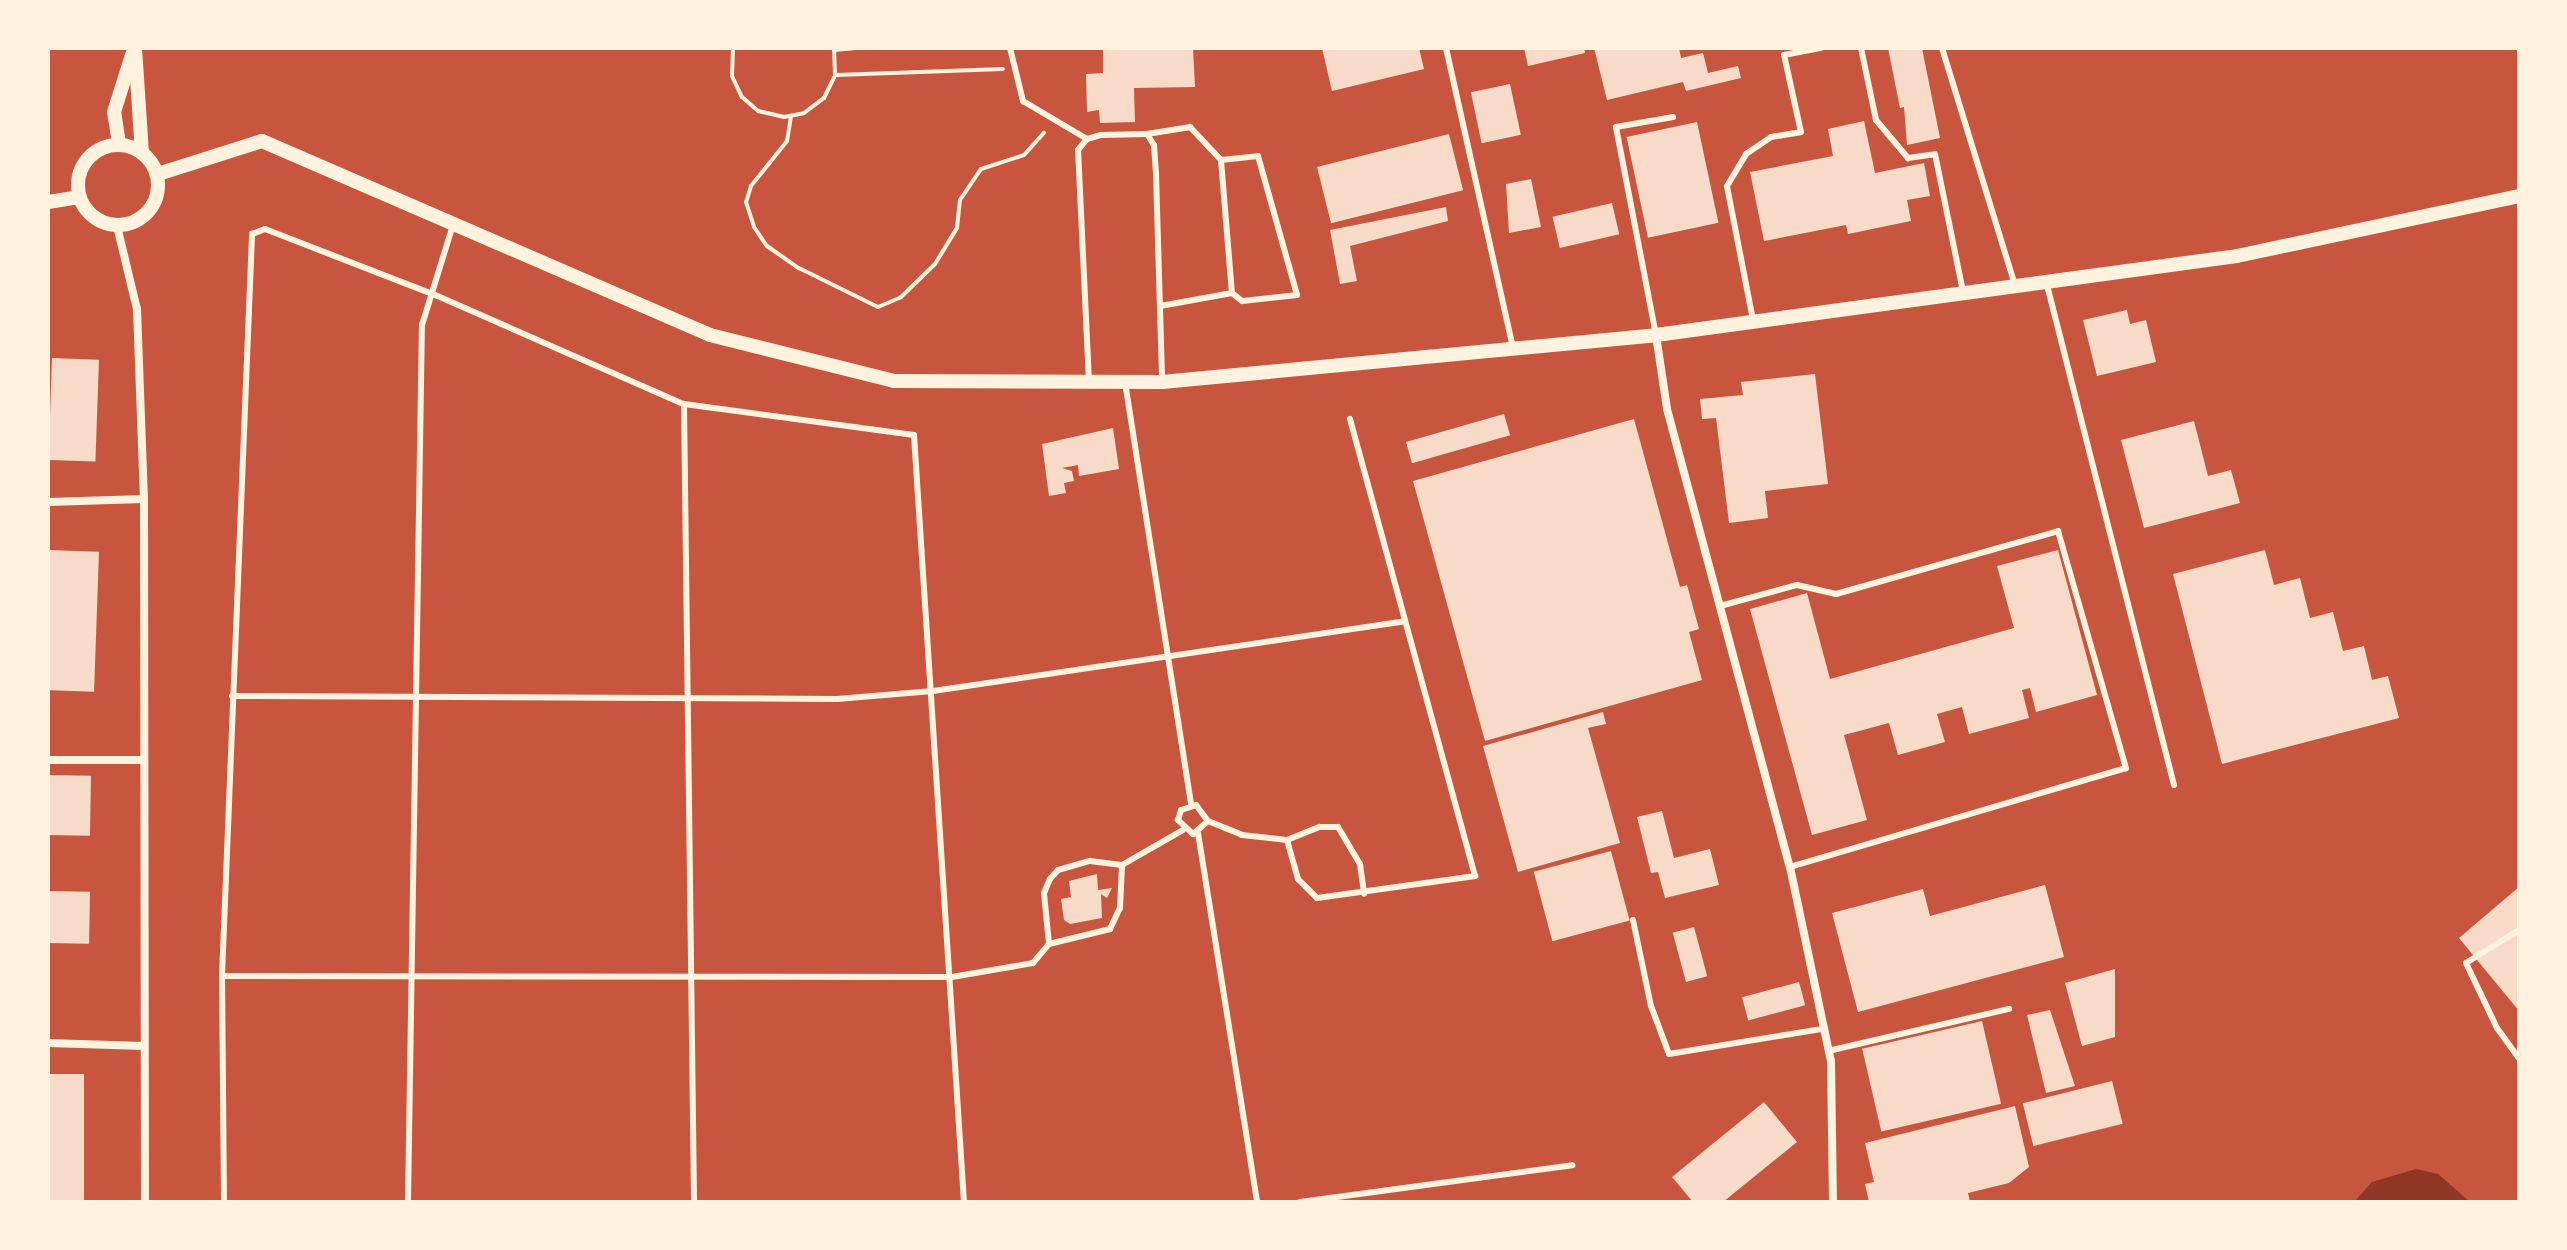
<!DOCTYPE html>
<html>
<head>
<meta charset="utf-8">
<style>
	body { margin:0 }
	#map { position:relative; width:2567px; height:1250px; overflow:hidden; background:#c8553d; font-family:Barlow,sans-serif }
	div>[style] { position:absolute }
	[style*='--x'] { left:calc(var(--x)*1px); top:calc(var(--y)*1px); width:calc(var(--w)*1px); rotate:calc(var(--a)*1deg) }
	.water>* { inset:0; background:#8f3625 }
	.building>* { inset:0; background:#f7dbc8; transform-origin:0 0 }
	.path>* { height:4px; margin:-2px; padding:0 2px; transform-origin:2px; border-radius:2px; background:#fff3e0 }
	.service>* { height:6px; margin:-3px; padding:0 3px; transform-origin:3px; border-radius:3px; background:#fff3e0 }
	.minor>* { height:8px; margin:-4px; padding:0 4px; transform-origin:4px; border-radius:4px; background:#fff3e0 }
	.tertiary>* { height:14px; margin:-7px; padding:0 7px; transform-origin:7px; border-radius:7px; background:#fff3e0 }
	.tertiary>.ring { margin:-7px; padding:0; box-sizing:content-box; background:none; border:14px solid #fff3e0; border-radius:50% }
	span { translate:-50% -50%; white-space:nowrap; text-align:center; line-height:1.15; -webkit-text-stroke:8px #fff3e0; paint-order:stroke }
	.frame { position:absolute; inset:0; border:50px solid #fff3e0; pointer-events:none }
</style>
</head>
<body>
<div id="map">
	<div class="water">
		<i style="clip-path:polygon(2416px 1169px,2438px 1174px,2470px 1202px,2354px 1202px,2372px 1182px)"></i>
	</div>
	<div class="building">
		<i style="clip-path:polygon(1103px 48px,1193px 48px,1195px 87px,1134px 88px,1135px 122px,1100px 123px,1099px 110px,1087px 112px,1086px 74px,1103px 73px)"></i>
		<i style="clip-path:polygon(1322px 48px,1419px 48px,1424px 69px,1332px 91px)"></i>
		<i style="clip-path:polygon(1524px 48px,1584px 48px,1585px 53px,1528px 66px)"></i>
		<i style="clip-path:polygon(1594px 48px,1679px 48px,1681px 58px,1703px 53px,1708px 73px,1738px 66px,1741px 78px,1686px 91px,1683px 82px,1607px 100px)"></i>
		<i style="clip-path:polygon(1888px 48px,1922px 48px,1940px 138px,1907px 145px,1904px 107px,1900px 108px)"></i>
		<i style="left:1510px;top:84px;width:52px;height:40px;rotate:78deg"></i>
		<i style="clip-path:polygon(1864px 121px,1875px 173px,1924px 163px,1930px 196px,1907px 200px,1911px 221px,1848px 234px,1846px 225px,1764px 241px,1750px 172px,1833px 156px,1828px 129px)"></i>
		<i style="left:1697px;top:122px;width:103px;height:72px;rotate:78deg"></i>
		<i style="left:1449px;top:134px;width:58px;height:136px;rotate:76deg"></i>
		<i style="clip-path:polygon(1531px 179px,1541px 227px,1509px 233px,1506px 184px)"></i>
		<i style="left:1612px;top:203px;width:32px;height:61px;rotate:77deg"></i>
		<i style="clip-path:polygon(1446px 207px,1448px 221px,1350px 246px,1357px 281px,1340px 284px,1330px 230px)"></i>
		<i style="clip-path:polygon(2127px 310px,2130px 324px,2146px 320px,2156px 362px,2097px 376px,2083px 320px)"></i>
		<i style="left:52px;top:358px;width:47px;height:102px;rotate:2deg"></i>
		<i style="clip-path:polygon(1815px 374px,1828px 484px,1765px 491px,1768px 518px,1729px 523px,1716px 418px,1702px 419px,1700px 399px,1743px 395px,1741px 382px)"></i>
		<i style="left:1504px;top:414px;width:22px;height:102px;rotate:74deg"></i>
		<i style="clip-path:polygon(1634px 419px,1680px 587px,1687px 585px,1699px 629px,1689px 632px,1702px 680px,1485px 741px,1413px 481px)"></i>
		<i style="clip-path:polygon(2194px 421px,2208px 476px,2231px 470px,2240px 503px,2144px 528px,2121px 440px)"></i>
		<i style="clip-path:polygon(1113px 428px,1119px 469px,1079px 476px,1078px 465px,1062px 468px,1072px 471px,1074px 481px,1064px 483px,1066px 493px,1049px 496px,1042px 444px)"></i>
		<i style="left:48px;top:550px;width:51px;height:140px;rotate:2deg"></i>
		<i style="clip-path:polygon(2058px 550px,2097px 695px,2036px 712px,2030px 688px,2022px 690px,2029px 718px,1969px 734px,1962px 707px,1937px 714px,1945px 742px,1898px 755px,1889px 723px,1844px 735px,1867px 820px,1812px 835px,1750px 609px,1807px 593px,1830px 679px,2014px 628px,1997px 566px)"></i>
		<i style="clip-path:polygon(2265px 550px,2274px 585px,2300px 578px,2310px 618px,2333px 612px,2343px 651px,2364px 646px,2372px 680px,2388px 676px,2399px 718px,2222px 764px,2173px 574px)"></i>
		<i style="clip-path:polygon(1603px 712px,1606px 724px,1588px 728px,1620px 843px,1518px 872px,1483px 746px)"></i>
		<i style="left:48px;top:775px;width:43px;height:60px;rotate:1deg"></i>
		<i style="clip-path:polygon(1662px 811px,1674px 858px,1710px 849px,1719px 885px,1665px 898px,1658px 872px,1651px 873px,1637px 817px)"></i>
		<i style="left:1611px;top:851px;width:72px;height:80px;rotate:75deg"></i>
		<i style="clip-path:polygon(1097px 874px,1098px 890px,1112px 888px,1107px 898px,1101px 894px,1102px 918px,1070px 924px,1064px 920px,1061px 899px,1071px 897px,1069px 881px)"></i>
		<i style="clip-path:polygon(2045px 885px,2064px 957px,1858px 1012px,1832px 913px,1923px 889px,1930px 916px)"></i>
		<i style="clip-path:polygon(2519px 887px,2519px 1011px,2459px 938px)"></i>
		<i style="left:48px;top:891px;width:42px;height:52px;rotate:1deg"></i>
		<i style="left:1694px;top:927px;width:51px;height:22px;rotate:75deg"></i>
		<i style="clip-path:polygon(2115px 969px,2115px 1037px,2082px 1046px,2065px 983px)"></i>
		<i style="left:1799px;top:982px;width:24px;height:59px;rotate:75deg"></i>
		<i style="clip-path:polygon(2050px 1010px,2075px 1086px,2046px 1093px,2027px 1015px)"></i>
		<i style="left:1982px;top:1021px;width:85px;height:123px;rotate:77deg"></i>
		<i style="left:48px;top:1074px;width:36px;height:128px"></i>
		<i style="left:2112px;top:1081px;width:44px;height:92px;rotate:76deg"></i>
		<i style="clip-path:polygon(1764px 1102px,1797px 1142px,1723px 1202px,1693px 1202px,1672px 1177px)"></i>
		<i style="clip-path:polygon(2015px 1106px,2029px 1167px,2009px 1183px,1968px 1193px,1970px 1202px,1869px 1202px,1865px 1184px,1874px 1182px,1865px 1143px)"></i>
	</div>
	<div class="path">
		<i style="--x:733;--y:48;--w:28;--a:92"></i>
		<i style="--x:732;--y:76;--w:23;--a:65"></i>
		<i style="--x:742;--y:97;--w:21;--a:41"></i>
		<i style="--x:758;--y:111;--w:27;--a:13"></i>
		<i style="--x:784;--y:117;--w:20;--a:-11"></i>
		<i style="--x:804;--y:113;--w:25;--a:-37"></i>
		<i style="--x:824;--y:98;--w:25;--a:-64"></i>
		<i style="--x:835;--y:75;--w:25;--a:-92"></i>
		<i style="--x:834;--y:50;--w:25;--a:-5"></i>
		<i style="--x:836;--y:75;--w:167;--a:-2.1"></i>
		<i style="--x:791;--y:116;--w:25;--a:99"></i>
		<i style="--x:787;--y:141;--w:58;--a:128.7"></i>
		<i style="--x:751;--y:186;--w:17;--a:107"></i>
		<i style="--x:746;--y:202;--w:26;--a:72"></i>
		<i style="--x:754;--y:227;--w:23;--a:56"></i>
		<i style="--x:767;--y:246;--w:39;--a:35"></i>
		<i style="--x:799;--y:268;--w:88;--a:26.3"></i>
		<i style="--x:878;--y:307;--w:25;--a:-23"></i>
		<i style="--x:901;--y:297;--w:47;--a:-44.1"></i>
		<i style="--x:935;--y:264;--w:42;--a:-58.6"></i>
		<i style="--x:957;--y:228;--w:28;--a:-84"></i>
		<i style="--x:960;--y:200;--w:37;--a:-56"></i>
		<i style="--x:981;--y:169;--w:45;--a:-18"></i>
		<i style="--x:1024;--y:155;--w:30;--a:-48"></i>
	</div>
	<div class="service">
		<i style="--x:1010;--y:48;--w:55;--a:76.2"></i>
		<i style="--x:1023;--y:101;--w:74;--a:30.7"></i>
		<i style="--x:1446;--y:48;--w:307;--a:77.4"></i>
		<i style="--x:1861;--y:48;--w:74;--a:78.2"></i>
		<i style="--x:1876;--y:120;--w:50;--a:49.9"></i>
		<i style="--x:1908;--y:158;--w:27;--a:-8"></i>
		<i style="--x:1935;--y:154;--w:141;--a:78.5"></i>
		<i style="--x:1942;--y:48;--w:249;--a:72.9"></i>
		<i style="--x:1147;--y:134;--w:44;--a:-9.2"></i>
		<i style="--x:1190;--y:127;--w:45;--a:46.8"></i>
		<i style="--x:1221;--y:160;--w:133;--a:85.3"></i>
		<i style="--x:1232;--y:293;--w:73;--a:169.8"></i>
		<i style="--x:1221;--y:160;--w:37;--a:-6"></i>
		<i style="--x:1258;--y:156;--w:144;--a:74.3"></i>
		<i style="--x:1297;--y:295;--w:55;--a:173.8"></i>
		<i style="--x:1242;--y:301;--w:13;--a:-141"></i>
		<i style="--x:2047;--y:285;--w:516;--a:75.75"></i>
		<i style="--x:1753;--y:320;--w:136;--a:-101"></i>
		<i style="--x:1727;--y:186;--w:37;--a:-59"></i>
		<i style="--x:1746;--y:154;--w:30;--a:-34"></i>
		<i style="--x:1771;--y:137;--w:30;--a:-9"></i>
		<i style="--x:1801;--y:132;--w:79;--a:-102.4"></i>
		<i style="--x:1784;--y:55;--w:38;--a:-11"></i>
		<i style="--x:1656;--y:335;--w:212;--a:-100.9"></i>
		<i style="--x:1616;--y:127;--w:58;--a:-10"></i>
		<i style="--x:1089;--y:382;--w:232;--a:-92.7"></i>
		<i style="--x:1078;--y:150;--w:14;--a:-51"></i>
		<i style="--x:1087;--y:139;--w:15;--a:-16"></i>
		<i style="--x:1101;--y:135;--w:46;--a:-1.2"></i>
		<i style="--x:1147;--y:134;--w:13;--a:58"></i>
		<i style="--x:1154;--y:145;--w:29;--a:86"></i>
		<i style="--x:1156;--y:174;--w:208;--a:88.3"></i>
		<i style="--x:1125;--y:382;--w:428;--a:81.1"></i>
		<i style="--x:684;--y:404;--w:798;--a:89.28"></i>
		<i style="--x:1720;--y:606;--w:80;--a:-15.3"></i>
		<i style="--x:1797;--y:585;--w:40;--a:13"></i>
		<i style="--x:1836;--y:594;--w:231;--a:-15.8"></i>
		<i style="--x:2058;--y:531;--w:247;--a:74"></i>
		<i style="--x:2126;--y:768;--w:350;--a:163.6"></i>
		<i style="--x:232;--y:696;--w:605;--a:0.28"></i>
		<i style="--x:837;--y:699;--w:96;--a:-4.8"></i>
		<i style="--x:933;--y:691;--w:477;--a:-8.4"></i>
		<i style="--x:1208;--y:821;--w:20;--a:139"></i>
		<i style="--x:1193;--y:834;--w:21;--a:-137"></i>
		<i style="--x:1178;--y:820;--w:10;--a:-73"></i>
		<i style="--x:1181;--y:810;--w:16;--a:-18"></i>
		<i style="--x:1196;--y:805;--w:20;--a:53"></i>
		<i style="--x:1208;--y:821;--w:37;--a:22"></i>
		<i style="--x:1242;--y:835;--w:45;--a:6.3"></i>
		<i style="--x:1287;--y:840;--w:41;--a:74.2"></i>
		<i style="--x:1298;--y:879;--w:27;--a:45"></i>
		<i style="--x:1317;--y:898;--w:160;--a:-7.9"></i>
		<i style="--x:1475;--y:876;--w:474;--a:-105.3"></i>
		<i style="--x:1198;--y:833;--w:374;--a:80.9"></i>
		<i style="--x:1287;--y:840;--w:35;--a:-22"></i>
		<i style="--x:1320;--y:827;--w:18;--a:0"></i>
		<i style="--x:1338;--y:827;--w:43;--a:59.3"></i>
		<i style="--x:1360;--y:864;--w:30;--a:82"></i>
		<i style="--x:1633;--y:920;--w:88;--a:78.2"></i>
		<i style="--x:1651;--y:1006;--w:51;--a:69.4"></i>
		<i style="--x:1669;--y:1054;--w:154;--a:-9.3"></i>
		<i style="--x:2519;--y:930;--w:62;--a:148.1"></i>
		<i style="--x:2466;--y:963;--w:72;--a:64.5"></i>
		<i style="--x:2497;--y:1028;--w:37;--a:54"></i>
		<i style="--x:1049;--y:944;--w:51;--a:-95.6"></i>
		<i style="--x:1044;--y:893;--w:15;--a:-67"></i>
		<i style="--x:1050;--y:879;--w:12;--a:-48"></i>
		<i style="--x:1058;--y:870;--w:33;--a:-16"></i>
		<i style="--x:1090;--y:861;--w:32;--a:7"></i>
		<i style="--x:222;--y:976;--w:730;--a:0.08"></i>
		<i style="--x:952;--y:977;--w:82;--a:-9.8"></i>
		<i style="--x:1033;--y:963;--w:25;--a:-50"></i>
		<i style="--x:1049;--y:944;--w:63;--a:-13.8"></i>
		<i style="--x:1110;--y:929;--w:23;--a:-65"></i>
		<i style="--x:1120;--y:908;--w:43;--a:-87.3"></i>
		<i style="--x:1122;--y:865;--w:70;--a:-29.8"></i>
		<i style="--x:1828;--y:1051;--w:186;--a:-13.1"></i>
		<i style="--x:224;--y:1202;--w:226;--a:-90.5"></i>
		<i style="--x:222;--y:976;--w:743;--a:-87.68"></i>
		<i style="--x:252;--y:234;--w:14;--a:-21"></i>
		<i style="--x:265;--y:229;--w:180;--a:21.2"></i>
		<i style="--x:433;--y:294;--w:274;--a:23.7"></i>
		<i style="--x:684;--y:404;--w:232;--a:7.7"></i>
		<i style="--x:914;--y:435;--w:769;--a:86.27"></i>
		<i style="--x:408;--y:1202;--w:877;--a:-89.09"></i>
		<i style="--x:422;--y:325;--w:105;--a:-72.8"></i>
		<i style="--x:1300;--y:1202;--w:275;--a:-7.7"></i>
	</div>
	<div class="minor">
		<i style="--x:117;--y:226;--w:85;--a:76.5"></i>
		<i style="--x:137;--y:309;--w:190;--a:87.9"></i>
		<i style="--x:144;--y:499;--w:703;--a:89.92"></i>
		<i style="--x:1656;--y:335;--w:75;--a:81.5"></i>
		<i style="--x:1667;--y:409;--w:474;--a:75"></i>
		<i style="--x:1790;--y:867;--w:198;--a:78.1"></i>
		<i style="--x:1831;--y:1061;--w:141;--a:89.2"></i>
		<i style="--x:48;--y:502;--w:96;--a:-1.8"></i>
		<i style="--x:48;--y:760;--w:93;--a:0"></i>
		<i style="--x:48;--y:1043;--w:96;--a:1.8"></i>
	</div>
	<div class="tertiary">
		<i style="--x:135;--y:48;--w:105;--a:86.2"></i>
		<i style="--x:119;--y:143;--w:31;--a:-99"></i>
		<i style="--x:114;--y:112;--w:60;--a:-72.5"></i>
		<i class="ring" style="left:78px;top:145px;width:66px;height:66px"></i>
		<i style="--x:158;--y:174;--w:109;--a:-17.6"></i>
		<i style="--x:262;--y:141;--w:488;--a:23.4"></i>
		<i style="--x:710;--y:335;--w:190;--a:14"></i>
		<i style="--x:894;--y:381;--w:268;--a:0.2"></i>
		<i style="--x:1162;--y:382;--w:496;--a:-5.4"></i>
		<i style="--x:1656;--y:335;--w:586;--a:-7.74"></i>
		<i style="--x:2237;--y:256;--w:288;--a:-12"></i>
		<i style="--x:48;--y:202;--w:30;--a:-9"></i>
	</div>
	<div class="frame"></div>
</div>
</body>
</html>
